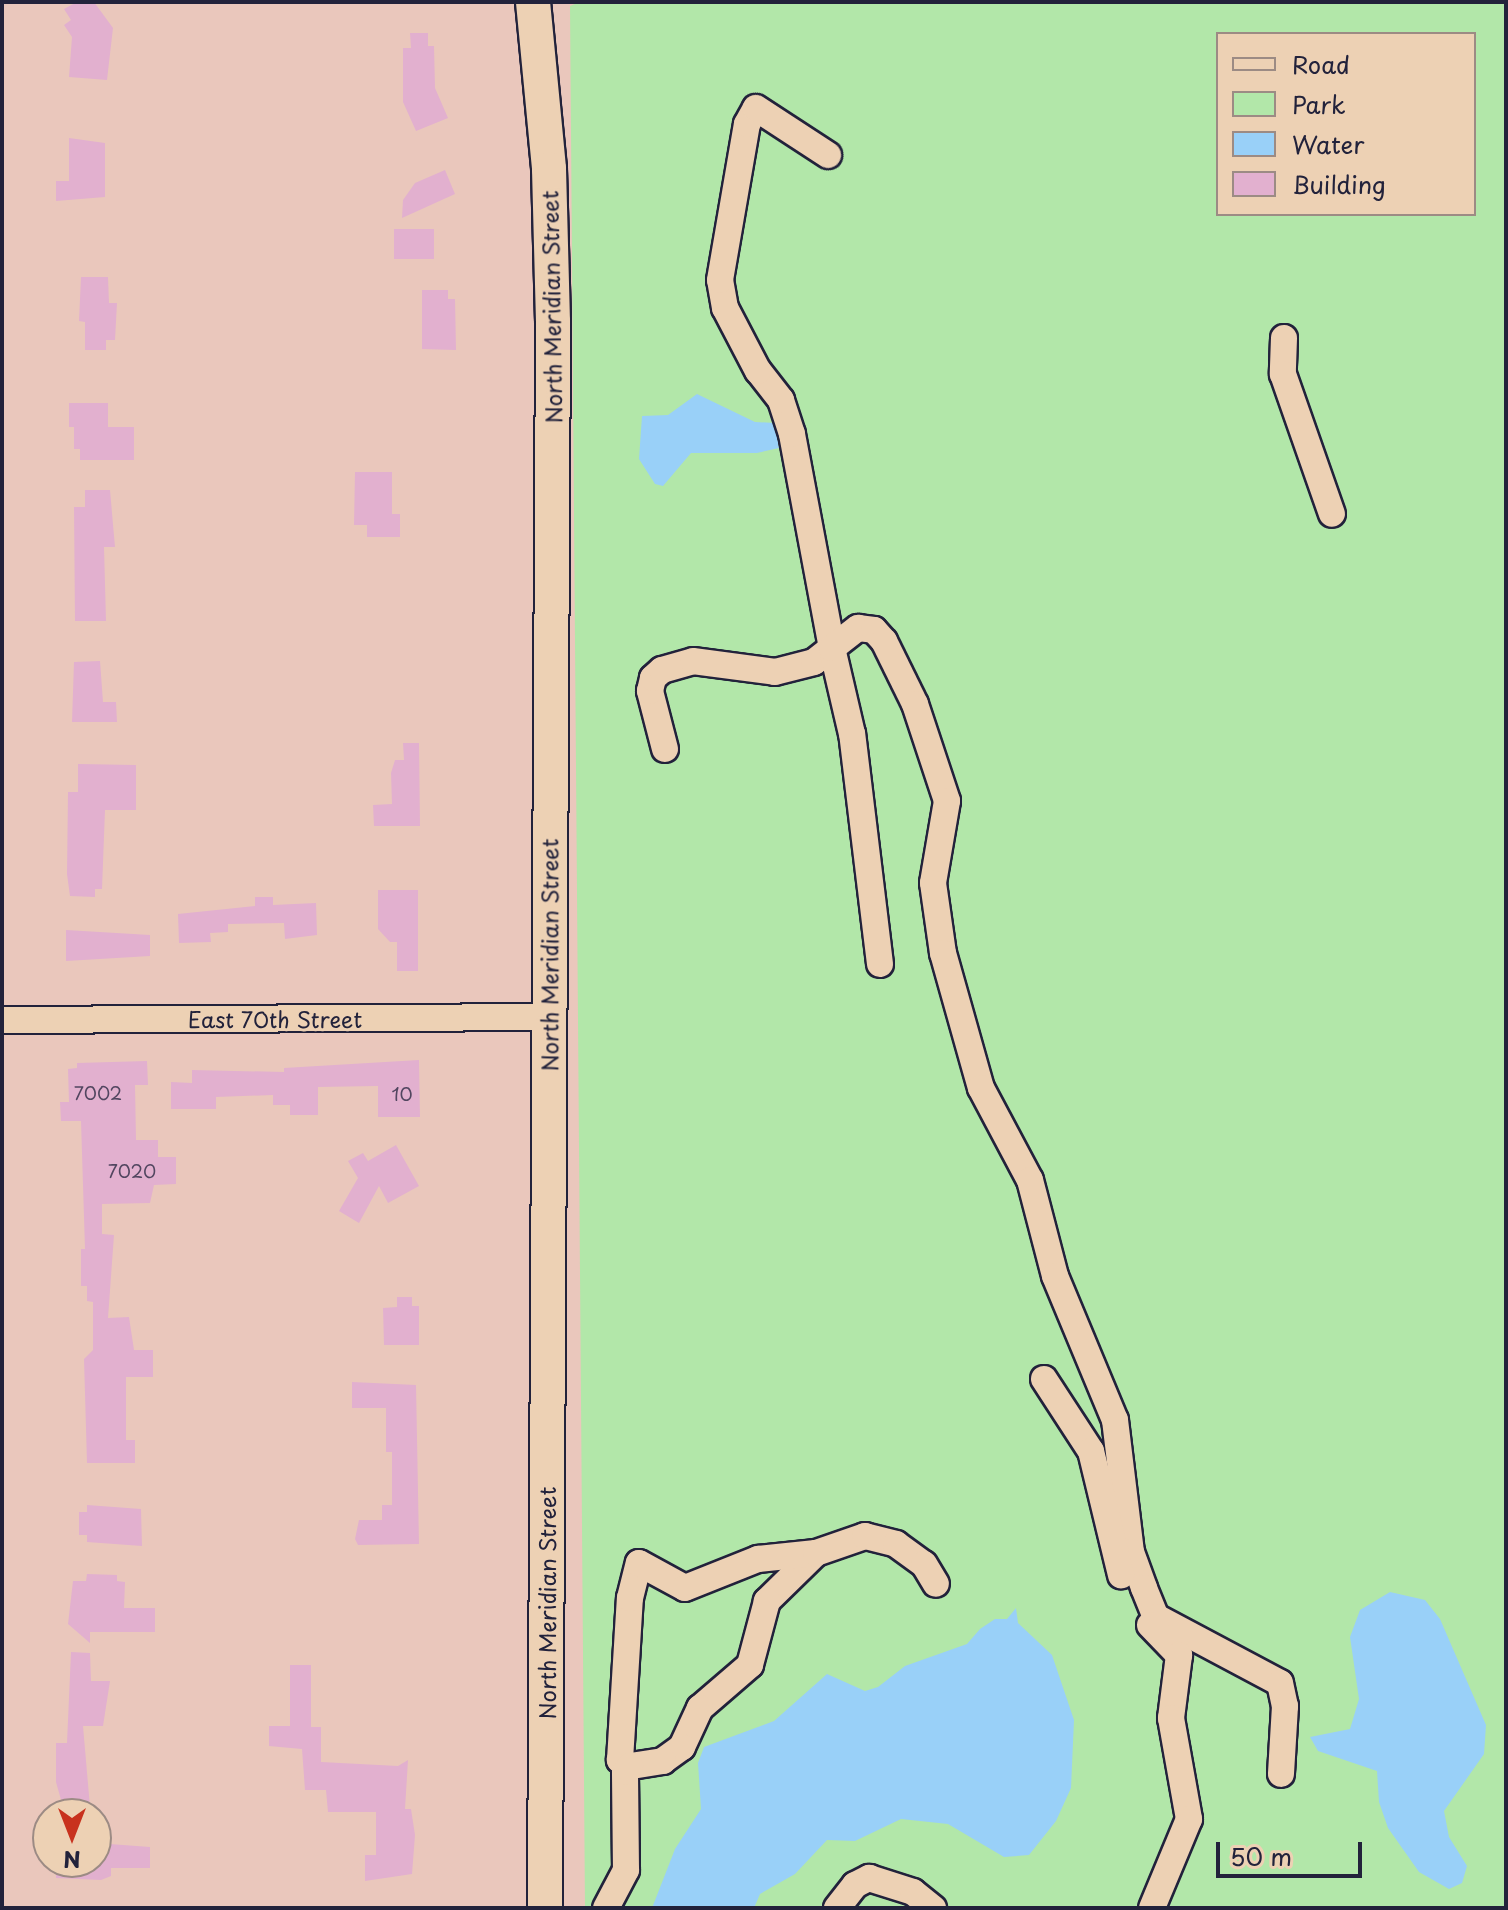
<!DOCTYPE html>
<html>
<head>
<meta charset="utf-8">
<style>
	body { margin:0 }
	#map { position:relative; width:1508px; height:1910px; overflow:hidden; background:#eac7bc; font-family:"Playpen Sans",sans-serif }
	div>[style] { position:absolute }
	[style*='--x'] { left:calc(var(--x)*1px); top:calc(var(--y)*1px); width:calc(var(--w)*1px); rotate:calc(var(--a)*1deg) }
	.green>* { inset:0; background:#b2e7a9 }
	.water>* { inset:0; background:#99d0f8 }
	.building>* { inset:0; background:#e2b0cf; transform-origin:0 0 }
	.roads { filter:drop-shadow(2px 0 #22223b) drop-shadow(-2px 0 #22223b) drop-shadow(0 2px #22223b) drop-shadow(0 -2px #22223b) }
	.minor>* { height:26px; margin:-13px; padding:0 13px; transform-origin:13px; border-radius:13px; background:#edd1b4 }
	.major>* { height:34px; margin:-17px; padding:0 17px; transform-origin:17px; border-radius:17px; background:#edd1b4 }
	span { translate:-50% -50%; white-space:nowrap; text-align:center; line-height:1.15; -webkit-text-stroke:6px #edd1b4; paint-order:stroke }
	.number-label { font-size:18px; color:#524660 }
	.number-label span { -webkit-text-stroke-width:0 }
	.street-label { font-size:22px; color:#22223b }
	.frame { position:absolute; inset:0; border:4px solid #22223b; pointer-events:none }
	.legend { position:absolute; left:1216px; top:32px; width:260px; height:184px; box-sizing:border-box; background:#edd1b4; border:2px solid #9c8b84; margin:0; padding:10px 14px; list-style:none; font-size:24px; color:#22223b }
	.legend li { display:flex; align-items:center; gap:16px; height:40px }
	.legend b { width:40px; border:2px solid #9c8b84 }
	.north { position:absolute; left:32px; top:1798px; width:80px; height:80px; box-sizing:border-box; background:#edd1b4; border:2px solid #9c8b84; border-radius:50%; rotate:180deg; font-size:22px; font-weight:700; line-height:32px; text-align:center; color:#22223b }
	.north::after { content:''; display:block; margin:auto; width:28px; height:36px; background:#c8321e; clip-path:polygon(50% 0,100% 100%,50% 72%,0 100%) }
	.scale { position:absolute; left:1216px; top:1842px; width:146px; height:36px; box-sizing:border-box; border:4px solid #22223b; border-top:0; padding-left:10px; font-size:24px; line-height:28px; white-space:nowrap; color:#22223b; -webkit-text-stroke:6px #edd1b4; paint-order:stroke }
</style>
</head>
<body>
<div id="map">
	<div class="green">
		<i style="clip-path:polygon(evenodd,580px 2px,1506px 2px,1506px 1908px,585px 1908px,570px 6px,580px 2px,1218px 34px,1474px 34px,1474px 214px,1218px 214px,1218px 34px)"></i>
	</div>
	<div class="water">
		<i style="clip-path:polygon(697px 394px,755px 422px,775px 423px,779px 448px,757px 453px,691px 453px,663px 486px,655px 484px,639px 459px,642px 416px,668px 415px)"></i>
		<i style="clip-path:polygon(1390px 1592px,1425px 1600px,1440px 1619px,1486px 1725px,1484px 1754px,1444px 1811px,1449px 1837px,1467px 1866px,1462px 1883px,1449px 1889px,1419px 1872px,1388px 1828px,1379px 1802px,1377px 1771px,1318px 1751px,1310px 1737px,1350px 1729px,1359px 1699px,1350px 1637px,1360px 1610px)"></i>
		<i style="clip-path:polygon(1016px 1608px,1018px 1623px,1052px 1655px,1074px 1720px,1071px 1788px,1056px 1821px,1029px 1855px,1004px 1857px,948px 1824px,901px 1819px,855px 1841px,827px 1840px,795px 1874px,760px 1894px,754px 1908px,652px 1908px,675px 1849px,701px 1809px,698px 1763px,704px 1747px,774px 1721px,827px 1674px,865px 1691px,878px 1687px,905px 1666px,967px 1644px,980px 1629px,995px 1619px,1007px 1619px)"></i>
	</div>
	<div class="building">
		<i style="clip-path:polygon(77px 2px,94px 2px,113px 28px,107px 80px,69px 77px,72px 37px,64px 25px,71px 20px,64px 9px)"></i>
		<i style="clip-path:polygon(410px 33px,428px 33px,428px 46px,434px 46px,435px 88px,448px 118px,416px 131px,403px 102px,403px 48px,411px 48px)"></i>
		<i style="clip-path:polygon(69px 138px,105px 143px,105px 197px,56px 201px,56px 181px,69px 181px)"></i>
		<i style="clip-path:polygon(445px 170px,455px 194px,402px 218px,403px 200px,415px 183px)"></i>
		<i style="left:394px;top:229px;width:40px;height:30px"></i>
		<i style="clip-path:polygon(81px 277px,108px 277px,109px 303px,117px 303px,115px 340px,106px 340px,106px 350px,85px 350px,85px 322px,79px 321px)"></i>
		<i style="clip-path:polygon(422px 290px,448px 290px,448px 299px,455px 299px,456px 350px,422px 349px)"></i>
		<i style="clip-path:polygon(69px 403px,108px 403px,108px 427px,134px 427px,134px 460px,80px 460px,80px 449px,74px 449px,74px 427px,69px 427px)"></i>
		<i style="clip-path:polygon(355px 472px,392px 472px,392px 514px,400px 514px,400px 537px,367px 537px,367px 525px,354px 525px)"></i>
		<i style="clip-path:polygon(85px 490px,110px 490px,115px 547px,104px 547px,106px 621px,75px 621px,74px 507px,85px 507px)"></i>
		<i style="clip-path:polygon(100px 661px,103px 702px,116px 702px,117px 722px,72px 722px,74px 662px)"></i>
		<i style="clip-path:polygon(403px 743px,419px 743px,420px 826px,374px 826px,373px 805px,392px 804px,391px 773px,395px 760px,404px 760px)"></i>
		<i style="clip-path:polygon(78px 764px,136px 765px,136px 810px,105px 810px,102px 889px,95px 889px,95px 897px,70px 896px,67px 874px,68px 792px,78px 792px)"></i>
		<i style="clip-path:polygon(378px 890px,418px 890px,418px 971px,397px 971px,397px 942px,390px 942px,378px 929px)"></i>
		<i style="clip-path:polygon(255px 897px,273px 897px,273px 905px,316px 903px,317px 935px,285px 939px,284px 923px,228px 924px,228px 932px,210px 933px,211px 942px,179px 943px,178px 914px,255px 906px)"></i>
		<i style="clip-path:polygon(66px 930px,150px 935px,150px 956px,66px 961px)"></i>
		<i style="clip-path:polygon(419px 1060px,420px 1117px,378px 1117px,378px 1086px,318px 1087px,318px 1115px,290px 1115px,290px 1105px,273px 1105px,273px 1095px,216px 1097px,216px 1109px,171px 1109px,171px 1082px,192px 1083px,192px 1070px,284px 1072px,284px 1068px)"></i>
		<i style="clip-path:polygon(147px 1061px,148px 1085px,135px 1085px,136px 1140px,158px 1140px,158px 1157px,176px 1157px,176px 1184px,154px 1185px,150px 1203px,102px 1204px,102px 1234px,114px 1235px,108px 1318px,129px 1317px,134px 1350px,153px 1350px,153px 1377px,126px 1377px,126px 1440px,135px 1440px,135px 1463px,87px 1463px,84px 1359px,93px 1350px,93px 1302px,87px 1301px,87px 1286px,81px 1286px,81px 1249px,85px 1249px,81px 1121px,61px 1121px,60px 1102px,69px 1102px,68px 1069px,77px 1068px,77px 1063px)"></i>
		<i style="clip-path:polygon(396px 1145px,419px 1186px,388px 1203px,379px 1186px,359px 1223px,339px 1211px,358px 1178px,348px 1161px,363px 1153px,368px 1161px)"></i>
		<i style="clip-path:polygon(397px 1297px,412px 1297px,412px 1306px,419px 1306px,419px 1345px,384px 1345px,383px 1308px,397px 1307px)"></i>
		<i style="clip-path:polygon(352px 1382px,416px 1385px,419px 1544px,358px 1545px,355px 1539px,359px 1520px,382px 1520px,382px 1505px,392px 1505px,392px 1452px,386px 1452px,386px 1408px,352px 1408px)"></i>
		<i style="clip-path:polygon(87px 1505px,141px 1509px,142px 1546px,87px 1542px,87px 1535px,79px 1535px,79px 1512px,87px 1512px)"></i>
		<i style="clip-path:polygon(87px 1574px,117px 1575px,117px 1581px,125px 1582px,124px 1608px,155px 1608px,155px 1632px,90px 1632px,90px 1643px,68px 1624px,73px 1581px,86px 1581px)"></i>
		<i style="clip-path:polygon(71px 1652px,90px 1653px,91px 1681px,110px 1681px,103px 1726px,83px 1726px,90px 1807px,63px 1807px,56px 1782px,56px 1743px,67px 1743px)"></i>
		<i style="clip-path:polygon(290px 1665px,311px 1665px,311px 1727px,321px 1727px,321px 1762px,398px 1766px,408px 1760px,405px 1809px,411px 1809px,415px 1835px,412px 1874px,365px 1881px,365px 1855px,376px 1855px,376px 1812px,328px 1812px,326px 1790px,305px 1790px,302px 1749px,269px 1746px,269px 1726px,290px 1726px)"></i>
		<i style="clip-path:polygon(96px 1843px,150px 1847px,150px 1868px,111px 1868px,111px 1876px,101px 1880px,56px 1878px,56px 1862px,96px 1862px)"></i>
	</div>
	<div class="roads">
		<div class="minor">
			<i style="--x:1284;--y:338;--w:36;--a:92"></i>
			<i style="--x:1283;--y:374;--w:148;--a:70.7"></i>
			<i style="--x:665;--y:749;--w:60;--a:-104.5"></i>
			<i style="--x:650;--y:691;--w:13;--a:-77"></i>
			<i style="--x:653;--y:678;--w:12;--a:-42"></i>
			<i style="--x:662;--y:670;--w:32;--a:-16"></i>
			<i style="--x:693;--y:661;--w:83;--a:7.6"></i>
			<i style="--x:775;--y:672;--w:40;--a:-14.4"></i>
			<i style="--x:814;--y:662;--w:23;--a:-38"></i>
			<i style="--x:832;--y:648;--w:218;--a:-100.6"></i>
			<i style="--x:792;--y:434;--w:36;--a:-108"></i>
			<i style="--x:781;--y:400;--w:37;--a:-128"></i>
			<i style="--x:758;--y:371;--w:71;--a:-117.6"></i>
			<i style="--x:725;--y:308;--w:28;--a:-100"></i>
			<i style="--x:720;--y:280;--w:158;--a:-80.2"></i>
			<i style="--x:747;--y:124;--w:18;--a:-61"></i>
			<i style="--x:756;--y:108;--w:86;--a:33.1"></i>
			<i style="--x:880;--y:964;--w:232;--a:-96.9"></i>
			<i style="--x:852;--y:734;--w:88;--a:-103.1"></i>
			<i style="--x:832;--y:648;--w:33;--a:-38"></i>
			<i style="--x:858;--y:628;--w:16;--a:7"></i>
			<i style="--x:874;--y:630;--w:15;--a:48"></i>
			<i style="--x:884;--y:641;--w:70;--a:63.8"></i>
			<i style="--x:915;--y:704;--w:102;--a:71.7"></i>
			<i style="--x:947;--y:801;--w:83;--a:99.7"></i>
			<i style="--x:933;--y:883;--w:71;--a:81.9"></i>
			<i style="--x:943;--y:953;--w:140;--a:74.3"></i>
			<i style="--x:981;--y:1088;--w:104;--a:62"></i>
			<i style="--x:1030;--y:1180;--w:99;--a:75.4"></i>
			<i style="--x:1055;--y:1276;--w:156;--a:67.4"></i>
			<i style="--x:1115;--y:1420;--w:133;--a:83.1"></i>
			<i style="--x:1131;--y:1552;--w:38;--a:70"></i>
			<i style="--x:1144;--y:1588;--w:31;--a:68"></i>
			<i style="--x:1156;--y:1617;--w:140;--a:28"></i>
			<i style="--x:1280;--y:1683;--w:24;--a:78"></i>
			<i style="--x:1285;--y:1706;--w:68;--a:93.4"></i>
			<i style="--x:2;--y:1020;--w:547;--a:-0.31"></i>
			<i style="--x:1044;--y:1379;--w:86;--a:56.9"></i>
			<i style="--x:1091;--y:1451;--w:128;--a:76.4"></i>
			<i style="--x:816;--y:1553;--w:69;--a:135.6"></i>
			<i style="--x:767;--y:1601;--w:66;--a:104.9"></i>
			<i style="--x:750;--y:1665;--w:66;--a:139.3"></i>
			<i style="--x:700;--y:1708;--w:43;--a:114.8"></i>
			<i style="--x:682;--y:1747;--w:24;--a:144"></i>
			<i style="--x:663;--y:1761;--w:33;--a:171"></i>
			<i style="--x:630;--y:1766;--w:12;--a:-149"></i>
			<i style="--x:620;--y:1760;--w:162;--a:-86.5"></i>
			<i style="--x:630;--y:1598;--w:36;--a:-76"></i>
			<i style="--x:639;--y:1563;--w:52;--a:28.5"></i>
			<i style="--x:685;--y:1588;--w:79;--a:-21.7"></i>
			<i style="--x:758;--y:1559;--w:58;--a:-5.9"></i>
			<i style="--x:816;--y:1553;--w:52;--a:-19.1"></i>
			<i style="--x:865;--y:1536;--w:32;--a:14"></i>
			<i style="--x:896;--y:1544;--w:34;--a:36"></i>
			<i style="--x:924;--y:1564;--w:23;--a:59"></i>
			<i style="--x:1150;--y:1625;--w:42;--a:46"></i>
			<i style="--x:1179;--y:1655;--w:64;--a:97.2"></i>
			<i style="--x:1171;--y:1718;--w:103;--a:79.9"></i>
			<i style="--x:1189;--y:1819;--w:96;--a:112.6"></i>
			<i style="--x:606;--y:1908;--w:43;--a:-62.2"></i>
			<i style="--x:626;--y:1870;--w:98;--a:-90.6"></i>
			<i style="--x:625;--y:1772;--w:8;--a:-50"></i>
			<i style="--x:837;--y:1908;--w:29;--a:-52"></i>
			<i style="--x:855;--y:1885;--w:16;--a:-27"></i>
			<i style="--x:869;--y:1878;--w:46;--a:17.7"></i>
			<i style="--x:913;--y:1892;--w:26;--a:39"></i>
		</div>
		<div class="major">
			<i style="--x:533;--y:2;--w:168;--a:84.5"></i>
			<i style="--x:549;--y:169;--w:153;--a:88.5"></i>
			<i style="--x:553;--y:322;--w:1586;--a:90.29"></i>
		</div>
	</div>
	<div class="number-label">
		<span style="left:98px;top:1093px">7002</span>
		<span style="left:402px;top:1094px">10</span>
		<span style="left:132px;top:1171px">7020</span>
	</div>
	<div class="street-label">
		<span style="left:551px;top:307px;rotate:-91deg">North Meridian Street</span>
		<span style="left:549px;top:955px;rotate:-90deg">North Meridian Street</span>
		<span style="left:275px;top:1019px">East 70th Street</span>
		<span style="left:547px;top:1603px;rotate:-90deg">North Meridian Street</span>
	</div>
	<div class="frame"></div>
	<ul class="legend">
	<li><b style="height:10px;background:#edd1b4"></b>Road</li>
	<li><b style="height:22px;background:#b2e7a9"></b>Park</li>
	<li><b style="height:22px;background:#99d0f8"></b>Water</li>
	<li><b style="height:22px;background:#e2b0cf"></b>Building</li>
	</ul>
	<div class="north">N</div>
	<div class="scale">50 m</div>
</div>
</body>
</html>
